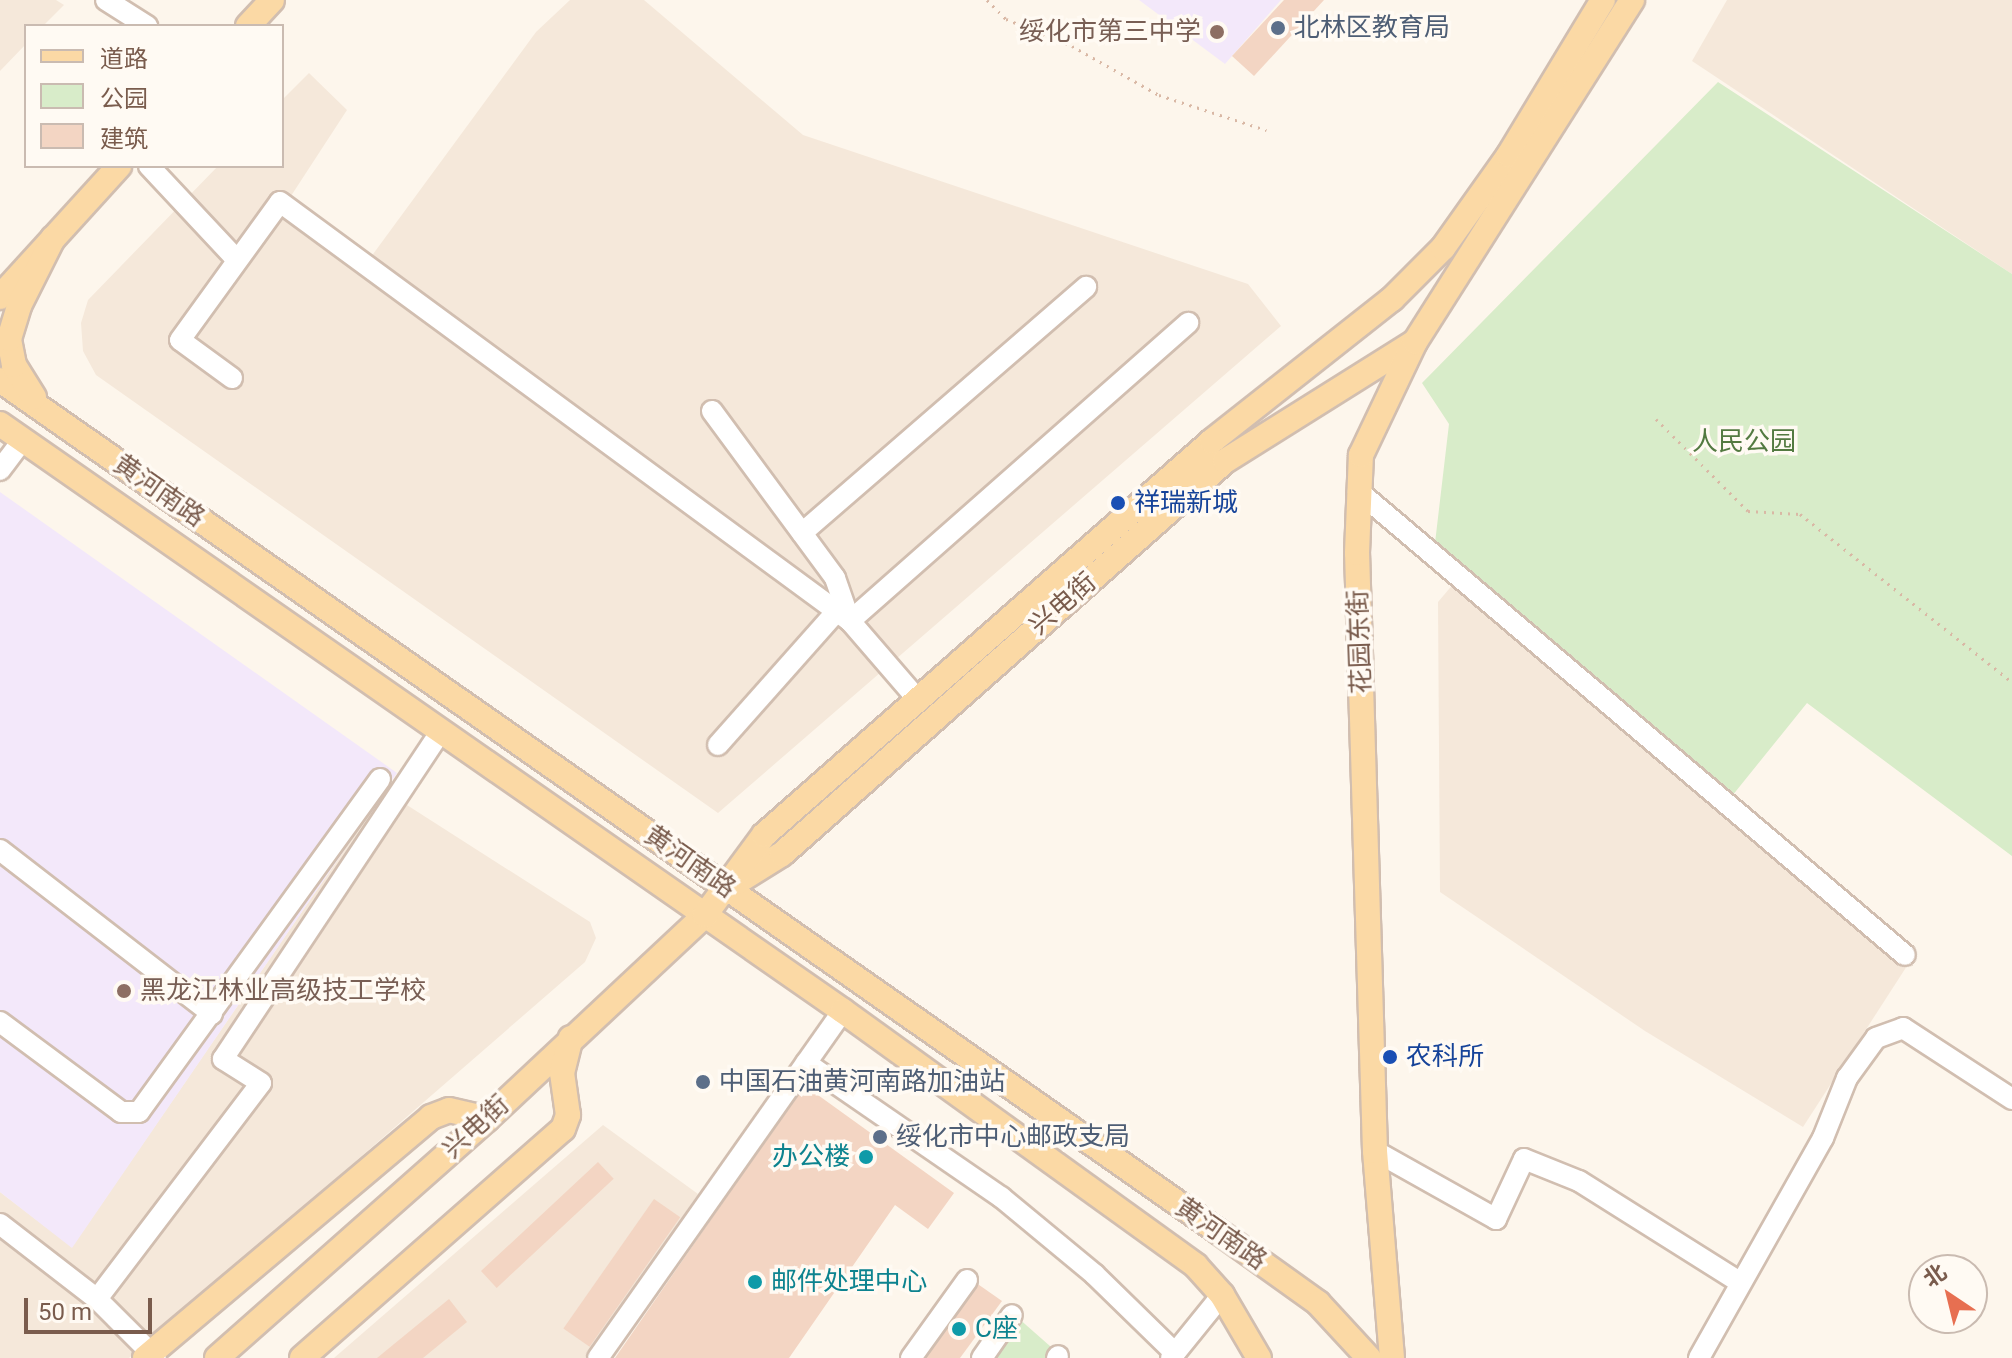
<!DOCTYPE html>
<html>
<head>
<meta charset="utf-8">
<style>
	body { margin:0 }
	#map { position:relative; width:2012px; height:1358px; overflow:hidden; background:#fdf6ec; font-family:Roboto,"Noto Sans SC",sans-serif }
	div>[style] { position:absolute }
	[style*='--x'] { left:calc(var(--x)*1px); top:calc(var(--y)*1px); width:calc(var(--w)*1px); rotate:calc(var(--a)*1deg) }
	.residential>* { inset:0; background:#f5e8da }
	.education>* { inset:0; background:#f3e8fa }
	.green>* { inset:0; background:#d8ecc9 }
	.building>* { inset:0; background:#f3d5c3; transform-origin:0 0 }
	.path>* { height:3px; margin-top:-1.5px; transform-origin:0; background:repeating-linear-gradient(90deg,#d9b8a5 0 2px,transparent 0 8px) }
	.roads { filter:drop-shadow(2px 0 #d1beb0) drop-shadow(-2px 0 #d1beb0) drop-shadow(0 2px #d1beb0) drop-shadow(0 -2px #d1beb0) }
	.minor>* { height:20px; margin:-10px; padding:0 10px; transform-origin:10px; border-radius:10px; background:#fff }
	.major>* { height:24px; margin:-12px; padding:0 12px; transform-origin:12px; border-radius:12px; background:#fbd9a5 }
	.dots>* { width:22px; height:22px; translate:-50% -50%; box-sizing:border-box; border:4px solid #fffaf3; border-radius:50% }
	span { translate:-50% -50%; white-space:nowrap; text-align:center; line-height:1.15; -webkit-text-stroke:7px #fffaf3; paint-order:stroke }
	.service-label { font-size:26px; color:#4e5e75 }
	.left { translate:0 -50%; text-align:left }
	.education-label { font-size:26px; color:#785e54 }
	.right { translate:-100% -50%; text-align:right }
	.park-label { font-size:26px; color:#537a41 }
	.street-label { font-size:26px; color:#7a5c4d }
	.transit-label { font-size:26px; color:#164399 }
	.culture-label { font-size:26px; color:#0d838f }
	.legend { position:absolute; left:24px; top:24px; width:260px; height:144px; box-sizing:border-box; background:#fffaf3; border:2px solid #cabbb1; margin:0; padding:10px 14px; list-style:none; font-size:24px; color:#7a5c4d }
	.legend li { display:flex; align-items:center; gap:16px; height:40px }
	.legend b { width:40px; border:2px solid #cabbb1 }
	.north { position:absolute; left:1908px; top:1254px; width:80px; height:80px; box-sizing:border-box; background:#fffaf3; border:2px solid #cabbb1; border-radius:50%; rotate:325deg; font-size:22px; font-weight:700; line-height:32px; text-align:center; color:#7a5c4d }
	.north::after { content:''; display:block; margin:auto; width:28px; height:36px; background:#e76f51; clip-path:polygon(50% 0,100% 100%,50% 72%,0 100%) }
	.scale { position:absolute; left:24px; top:1298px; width:128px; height:36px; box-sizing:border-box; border:4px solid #7a5c4d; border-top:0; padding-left:10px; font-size:24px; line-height:28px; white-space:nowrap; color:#7a5c4d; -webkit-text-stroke:6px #fffaf3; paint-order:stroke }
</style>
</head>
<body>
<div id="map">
	<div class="residential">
		<i style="clip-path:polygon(0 0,56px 0,64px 5px,43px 26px,26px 26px,26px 44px,0 71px)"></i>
		<i style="clip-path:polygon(570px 0,644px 0,803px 135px,1248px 284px,1281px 326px,718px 813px,96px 375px,83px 351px,81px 323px,88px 300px,218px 166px,282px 166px,282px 100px,309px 73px,347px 110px,289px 199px,368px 261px,536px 32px)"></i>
		<i style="clip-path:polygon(1727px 0,2012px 0,2012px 274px,1692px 61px)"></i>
		<i style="clip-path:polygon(1466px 569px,1916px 952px,1803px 1127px,1645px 1031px,1440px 892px,1438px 602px)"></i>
		<i style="clip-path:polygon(385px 791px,590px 922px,596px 938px,585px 962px,129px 1358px,0 1358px,0 1192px,72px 1247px)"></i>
		<i style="clip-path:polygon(603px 1125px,698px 1194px,585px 1358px,334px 1358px)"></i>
	</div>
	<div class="education">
		<i style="clip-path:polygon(1139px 0,1281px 0,1225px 64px)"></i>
		<i style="clip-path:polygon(0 492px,397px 773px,72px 1248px,0 1192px)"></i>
	</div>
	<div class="green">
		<i style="clip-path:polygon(1718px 82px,2012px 274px,2012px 856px,1807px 703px,1732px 796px,1435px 543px,1449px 424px,1422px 383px)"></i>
		<i style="clip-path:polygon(1017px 1317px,1059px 1354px,1056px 1358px,988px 1358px)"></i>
	</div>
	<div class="building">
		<i style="clip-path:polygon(1284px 0,1324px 0,1254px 76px,1232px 56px)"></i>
		<i style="clip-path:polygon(804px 1085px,954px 1193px,928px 1229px,895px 1205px,789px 1358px,615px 1358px)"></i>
		<i style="left:598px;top:1162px;width:23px;height:160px;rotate:47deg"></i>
		<i style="left:654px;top:1199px;width:32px;height:158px;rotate:35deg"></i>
		<i style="clip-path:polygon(972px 1280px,1002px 1301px,960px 1358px,916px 1358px)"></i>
		<i style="clip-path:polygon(449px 1299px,467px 1322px,423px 1358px,377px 1358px)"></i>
	</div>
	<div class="path">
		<i style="--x:987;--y:0;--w:27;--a:45"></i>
		<i style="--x:1006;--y:19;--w:71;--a:22.2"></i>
		<i style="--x:1072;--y:46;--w:100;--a:29.4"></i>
		<i style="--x:1159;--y:95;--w:113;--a:18.1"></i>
		<i style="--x:1656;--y:419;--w:130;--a:45"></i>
		<i style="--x:1748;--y:511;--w:52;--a:3.3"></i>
		<i style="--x:1800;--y:514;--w:270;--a:38.4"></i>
	</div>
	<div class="roads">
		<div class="minor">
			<i style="--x:106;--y:0;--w:49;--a:32.4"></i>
			<i style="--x:149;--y:166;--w:129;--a:46.9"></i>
			<i style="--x:232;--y:378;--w:64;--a:-143.8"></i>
			<i style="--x:180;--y:340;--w:170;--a:-54.1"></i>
			<i style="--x:280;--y:202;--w:707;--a:36.32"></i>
			<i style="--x:850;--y:621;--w:106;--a:49.2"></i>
			<i style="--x:712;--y:411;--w:207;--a:53.6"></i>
			<i style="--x:835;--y:578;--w:46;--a:70.8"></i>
			<i style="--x:850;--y:621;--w:451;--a:-41.4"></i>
			<i style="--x:0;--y:470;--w:38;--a:-53"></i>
			<i style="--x:1358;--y:491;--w:717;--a:40.31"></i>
			<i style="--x:802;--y:533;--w:376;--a:-40.9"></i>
			<i style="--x:718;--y:745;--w:178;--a:-48.4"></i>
			<i style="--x:0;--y:850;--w:268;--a:37.7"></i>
			<i style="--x:0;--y:1022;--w:151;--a:36.6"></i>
			<i style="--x:121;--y:1112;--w:18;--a:0"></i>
			<i style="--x:139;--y:1112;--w:411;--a:-54.1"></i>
			<i style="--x:806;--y:1063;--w:237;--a:34.5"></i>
			<i style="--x:1001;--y:1197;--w:121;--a:39.6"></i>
			<i style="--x:1094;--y:1274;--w:113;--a:44.3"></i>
			<i style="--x:1375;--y:1151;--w:139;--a:29.3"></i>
			<i style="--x:1496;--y:1219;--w:66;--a:-65"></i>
			<i style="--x:1524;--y:1159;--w:59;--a:21.8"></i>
			<i style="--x:1579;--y:1181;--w:191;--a:32.2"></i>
			<i style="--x:0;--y:1224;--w:123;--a:37.7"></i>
			<i style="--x:97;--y:1299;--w:83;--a:45"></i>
			<i style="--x:97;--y:1299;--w:271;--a:-52.8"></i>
			<i style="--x:261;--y:1083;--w:45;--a:-147.7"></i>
			<i style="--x:223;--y:1059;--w:395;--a:-56.4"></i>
			<i style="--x:598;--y:1358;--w:425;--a:-54.8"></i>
			<i style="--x:911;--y:1358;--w:96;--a:-54.3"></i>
			<i style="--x:982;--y:1358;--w:52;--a:-55.1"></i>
			<i style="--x:1057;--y:1358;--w:2;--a:-63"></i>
			<i style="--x:1171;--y:1358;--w:81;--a:-51"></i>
			<i style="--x:1699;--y:1358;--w:253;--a:-60.6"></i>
			<i style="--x:1823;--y:1138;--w:65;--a:-68.2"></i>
			<i style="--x:1847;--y:1078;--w:49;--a:-54.1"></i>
			<i style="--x:1876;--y:1038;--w:29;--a:-20"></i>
			<i style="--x:1903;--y:1028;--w:130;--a:33.1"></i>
		</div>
		<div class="major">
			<i style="--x:248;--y:26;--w:35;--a:-47"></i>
			<i style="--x:0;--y:297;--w:177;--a:-47.7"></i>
			<i style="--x:0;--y:380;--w:1487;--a:34.95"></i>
			<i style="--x:1219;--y:1232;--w:122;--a:35.6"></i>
			<i style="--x:1318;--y:1303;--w:75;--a:47.2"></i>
			<i style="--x:34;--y:397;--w:38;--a:-122"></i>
			<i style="--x:14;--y:365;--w:26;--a:-101"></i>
			<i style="--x:9;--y:339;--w:34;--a:-73"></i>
			<i style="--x:19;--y:306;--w:76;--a:-63.4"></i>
			<i style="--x:0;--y:424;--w:1027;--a:34.85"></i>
			<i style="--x:843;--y:1011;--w:435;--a:35.8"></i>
			<i style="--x:1196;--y:1266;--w:39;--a:48"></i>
			<i style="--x:1222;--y:1295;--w:73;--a:59.6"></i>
			<i style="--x:737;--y:882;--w:53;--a:-31.9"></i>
			<i style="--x:782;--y:854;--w:592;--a:-41.58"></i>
			<i style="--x:1225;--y:461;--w:222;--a:-32.1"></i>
			<i style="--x:145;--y:1358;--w:374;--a:-40.1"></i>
			<i style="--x:431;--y:1117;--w:19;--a:-21"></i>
			<i style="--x:449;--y:1110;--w:39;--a:13"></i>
			<i style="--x:217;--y:1358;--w:361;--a:-41.5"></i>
			<i style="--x:487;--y:1119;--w:299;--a:-43.1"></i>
			<i style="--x:705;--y:915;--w:99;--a:-53.6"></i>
			<i style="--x:764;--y:835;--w:597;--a:-41.33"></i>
			<i style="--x:1212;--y:441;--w:229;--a:-38.3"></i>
			<i style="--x:1392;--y:299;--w:72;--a:-45"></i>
			<i style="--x:1443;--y:248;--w:114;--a:-54.6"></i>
			<i style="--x:1509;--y:155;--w:181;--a:-58.8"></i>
			<i style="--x:302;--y:1358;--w:347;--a:-41.3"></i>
			<i style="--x:563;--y:1129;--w:15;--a:-70"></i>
			<i style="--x:568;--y:1115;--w:42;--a:-98.1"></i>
			<i style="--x:562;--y:1073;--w:36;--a:-76"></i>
			<i style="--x:1392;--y:1358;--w:208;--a:-94.7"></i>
			<i style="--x:1375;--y:1151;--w:598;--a:-91.72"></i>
			<i style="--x:1357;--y:553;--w:98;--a:-87.7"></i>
			<i style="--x:1361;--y:455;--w:125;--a:-64.5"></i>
			<i style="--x:1415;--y:342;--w:405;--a:-57.6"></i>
		</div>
	</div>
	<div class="dots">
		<i style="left:1278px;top:28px;background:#5c6f8a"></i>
		<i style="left:1217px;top:32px;background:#8d6e63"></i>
		<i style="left:1118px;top:503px;background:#1a4fb4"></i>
		<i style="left:124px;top:991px;background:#8d6e63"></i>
		<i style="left:1390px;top:1057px;background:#1a4fb4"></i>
		<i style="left:703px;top:1082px;background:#5c6f8a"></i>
		<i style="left:880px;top:1137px;background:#5c6f8a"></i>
		<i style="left:866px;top:1157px;background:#0f9aa8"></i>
		<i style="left:755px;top:1282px;background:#0f9aa8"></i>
		<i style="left:959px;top:1329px;background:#0f9aa8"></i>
	</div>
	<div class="service-label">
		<span class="left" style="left:1294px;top:28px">北林区教育局</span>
		<span class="left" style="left:719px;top:1082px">中国石油黄河南路加油站</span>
		<span class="left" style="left:896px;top:1137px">绥化市中心邮政支局</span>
	</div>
	<div class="education-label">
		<span class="right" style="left:1201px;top:32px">绥化市第三中学</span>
		<span class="left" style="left:140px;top:991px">黑龙江林业高级技工学校</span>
	</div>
	<div class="park-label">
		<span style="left:1744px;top:442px">人民公园</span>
	</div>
	<div class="street-label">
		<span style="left:159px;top:491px;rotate:35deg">黄河南路</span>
		<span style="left:1063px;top:604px;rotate:-41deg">兴电街</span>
		<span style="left:1360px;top:642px;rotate:-92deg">花园东街</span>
		<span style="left:690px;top:862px;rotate:35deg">黄河南路</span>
		<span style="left:476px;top:1127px;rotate:-42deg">兴电街</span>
		<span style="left:1221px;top:1234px;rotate:35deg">黄河南路</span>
	</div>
	<div class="transit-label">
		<span class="left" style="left:1134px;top:503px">祥瑞新城</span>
		<span class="left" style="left:1406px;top:1057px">农科所</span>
	</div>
	<div class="culture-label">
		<span class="right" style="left:850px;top:1157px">办公楼</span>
		<span class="left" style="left:771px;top:1282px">邮件处理中心</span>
		<span class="left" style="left:975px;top:1329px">C座</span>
	</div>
	<ul class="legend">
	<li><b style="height:10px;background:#fbd9a5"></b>道路</li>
	<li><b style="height:22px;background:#d8ecc9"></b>公园</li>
	<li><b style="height:22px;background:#f3d5c3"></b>建筑</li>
	</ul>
	<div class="north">北</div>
	<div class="scale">50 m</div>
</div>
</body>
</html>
